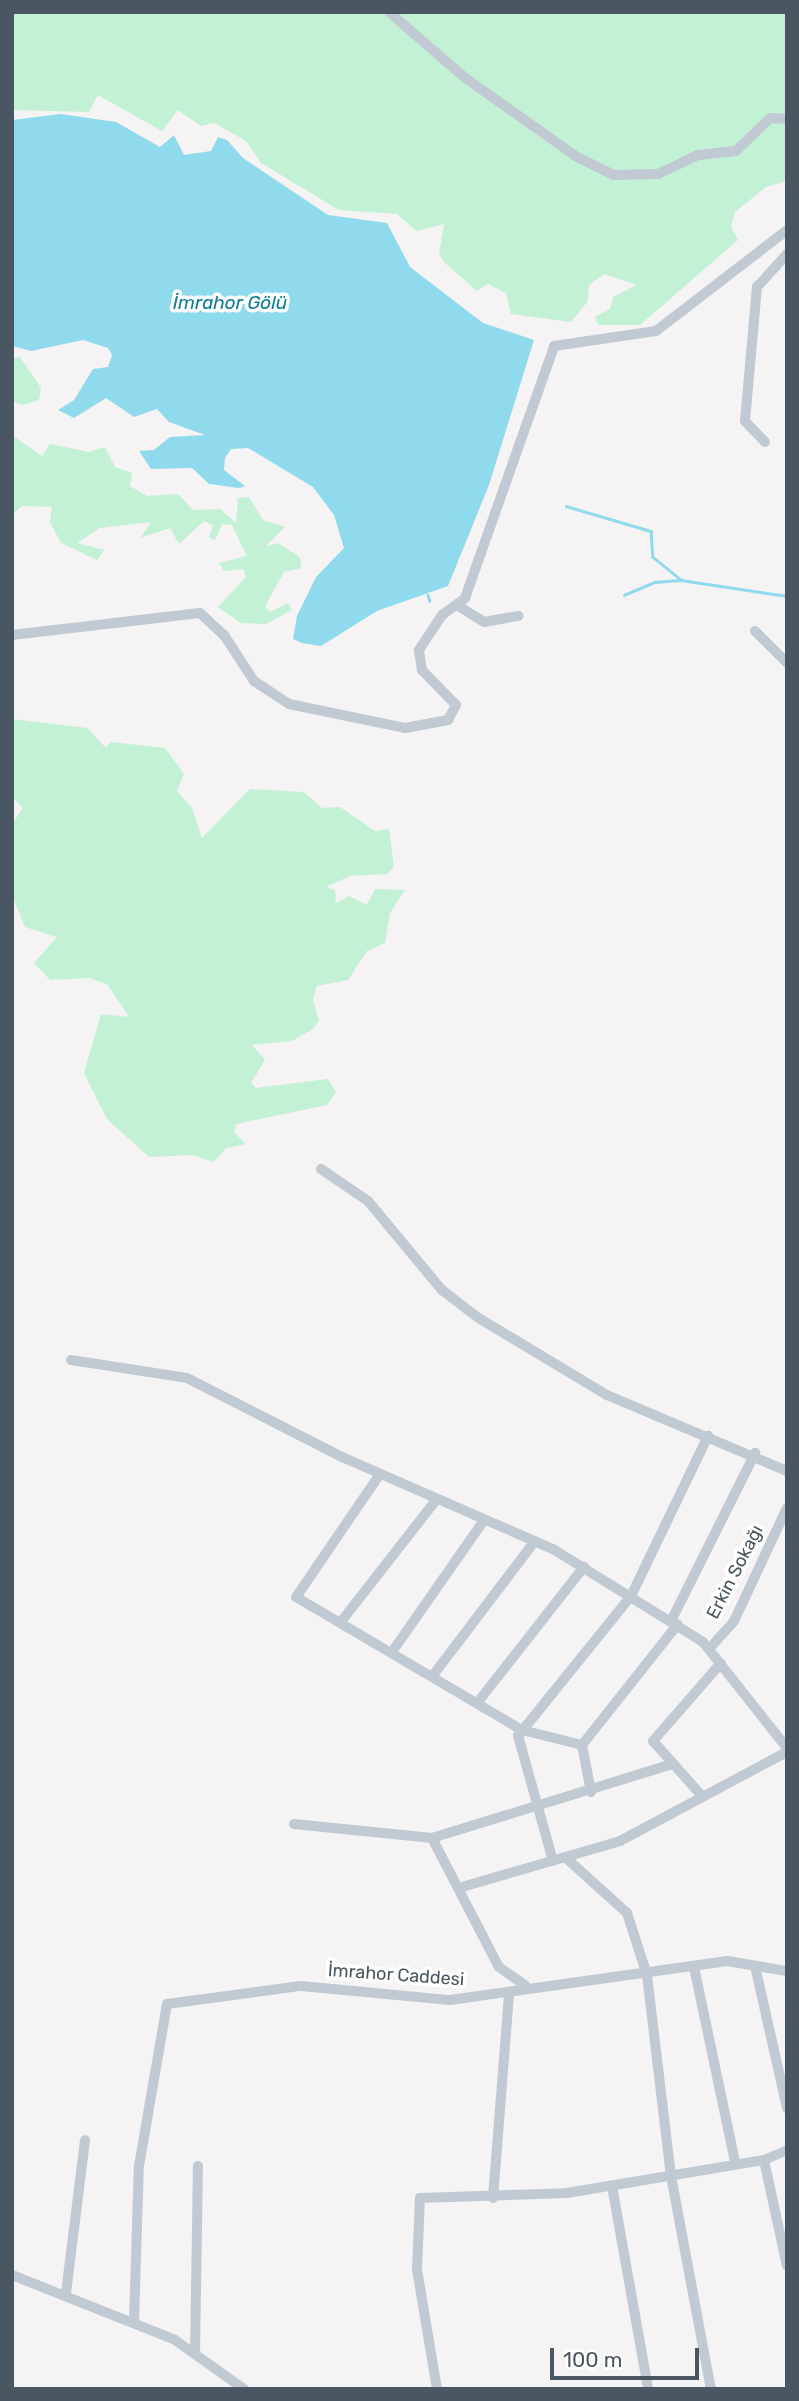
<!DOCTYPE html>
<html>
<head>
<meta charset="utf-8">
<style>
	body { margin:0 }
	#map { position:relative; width:799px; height:2401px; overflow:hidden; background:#f5f3f3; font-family:Rubik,sans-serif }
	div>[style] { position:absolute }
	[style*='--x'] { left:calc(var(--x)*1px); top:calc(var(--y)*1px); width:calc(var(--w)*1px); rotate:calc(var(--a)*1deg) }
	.green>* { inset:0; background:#c3f1d5 }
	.water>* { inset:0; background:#90daee }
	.stream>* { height:2.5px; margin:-1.25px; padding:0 1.25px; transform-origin:1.25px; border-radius:1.25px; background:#90daee }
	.minor>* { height:10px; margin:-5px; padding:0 5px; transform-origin:5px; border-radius:5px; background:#c1cad2 }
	span { translate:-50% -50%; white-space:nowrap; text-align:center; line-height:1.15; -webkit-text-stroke:7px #fff; paint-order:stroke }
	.street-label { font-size:18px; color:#4a5661 }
	.water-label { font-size:19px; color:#0c7c9b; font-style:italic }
	.frame { position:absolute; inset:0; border:14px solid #4a5661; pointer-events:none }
	.scale { position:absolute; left:550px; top:2348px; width:149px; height:32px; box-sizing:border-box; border:4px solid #4a5661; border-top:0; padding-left:9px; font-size:21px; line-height:24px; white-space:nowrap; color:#4a5661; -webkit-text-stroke:5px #fff; paint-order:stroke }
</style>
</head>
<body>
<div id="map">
	<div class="green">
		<i style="clip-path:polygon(12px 12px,787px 12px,787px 181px,766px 187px,735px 212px,731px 227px,738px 240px,640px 325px,598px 325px,595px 317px,610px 309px,613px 297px,637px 285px,604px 274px,589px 285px,588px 301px,571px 322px,511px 314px,506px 293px,488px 284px,477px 291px,445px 263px,439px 254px,444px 224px,416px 231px,397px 214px,339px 210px,261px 163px,246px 141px,214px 123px,201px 126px,178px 110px,162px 131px,98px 95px,89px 112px,12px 110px)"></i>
		<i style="clip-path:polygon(20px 357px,41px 388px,39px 400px,22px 405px,12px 401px,12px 358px)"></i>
		<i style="clip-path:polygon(12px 435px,42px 456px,50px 444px,89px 452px,105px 447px,115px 467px,132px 473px,130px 486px,147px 496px,178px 494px,193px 510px,220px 509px,236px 523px,238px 498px,249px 497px,263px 520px,285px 527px,266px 546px,278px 543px,300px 557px,301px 568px,284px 572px,265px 606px,270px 612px,288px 603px,292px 610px,266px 624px,241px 623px,218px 607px,246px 577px,243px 569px,224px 571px,219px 563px,247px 556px,232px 525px,222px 524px,215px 540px,209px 537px,213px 525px,204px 521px,179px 544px,170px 528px,140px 538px,151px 522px,100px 528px,77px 543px,104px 550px,97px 560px,61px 543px,50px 522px,52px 507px,22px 506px,12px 515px)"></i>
		<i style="clip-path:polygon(12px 719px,87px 728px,106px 748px,111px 742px,165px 748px,184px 774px,177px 791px,192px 808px,202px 838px,250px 789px,304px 792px,322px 808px,340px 807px,375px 831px,389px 829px,394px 867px,387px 874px,350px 876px,326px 887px,335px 890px,336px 903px,349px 896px,367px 905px,375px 889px,405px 890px,390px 913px,385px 943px,367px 951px,348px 980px,317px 986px,313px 1000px,319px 1020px,313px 1029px,292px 1041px,252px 1045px,265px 1060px,251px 1083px,256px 1088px,328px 1079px,336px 1092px,327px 1105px,236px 1124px,234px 1132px,246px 1144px,226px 1148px,214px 1162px,192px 1155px,149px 1157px,107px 1119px,84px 1073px,101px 1014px,129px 1017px,108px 985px,90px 978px,50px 980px,34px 963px,57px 937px,25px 927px,12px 895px,12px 824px,23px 808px,12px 797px)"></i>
	</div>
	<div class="water">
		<i style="clip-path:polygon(61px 114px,116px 122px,160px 147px,174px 135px,184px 155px,211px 151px,218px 137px,227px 140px,243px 158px,328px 215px,387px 223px,410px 267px,483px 323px,534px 340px,489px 485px,448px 586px,377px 611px,321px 646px,302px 643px,293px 639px,297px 616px,316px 577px,344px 548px,334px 515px,313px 487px,248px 448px,231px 449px,225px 458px,224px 470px,245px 486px,239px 488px,209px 484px,192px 468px,151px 469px,139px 451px,154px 450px,170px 437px,205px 435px,169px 422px,157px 409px,134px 417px,106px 398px,74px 418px,58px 410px,74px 400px,93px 369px,108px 367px,112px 355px,108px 348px,83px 340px,31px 351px,12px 346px,12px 120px)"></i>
	</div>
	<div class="stream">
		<i style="--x:566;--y:506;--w:89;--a:16.4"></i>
		<i style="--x:651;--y:531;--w:26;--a:86"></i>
		<i style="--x:653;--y:557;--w:36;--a:39"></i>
		<i style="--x:681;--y:580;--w:107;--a:8.6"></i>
		<i style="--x:428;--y:595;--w:6;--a:72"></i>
		<i style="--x:624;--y:595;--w:33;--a:-23"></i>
		<i style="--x:654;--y:582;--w:27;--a:-4"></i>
	</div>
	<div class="minor">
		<i style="--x:389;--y:12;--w:99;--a:40.9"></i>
		<i style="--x:464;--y:77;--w:138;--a:35.3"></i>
		<i style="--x:577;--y:157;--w:41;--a:25.9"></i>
		<i style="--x:614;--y:175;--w:44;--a:-1.3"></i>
		<i style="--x:658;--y:174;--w:44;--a:-25.4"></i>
		<i style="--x:698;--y:155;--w:38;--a:-6"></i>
		<i style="--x:736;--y:151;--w:47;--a:-44.1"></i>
		<i style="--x:770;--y:118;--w:17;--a:3"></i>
		<i style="--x:765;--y:442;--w:29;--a:-134"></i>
		<i style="--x:745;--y:421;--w:135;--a:-84.9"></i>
		<i style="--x:757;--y:287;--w:45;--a:-47.7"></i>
		<i style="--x:460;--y:607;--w:28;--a:32"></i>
		<i style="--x:484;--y:622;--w:35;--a:-10"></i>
		<i style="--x:755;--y:631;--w:45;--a:45"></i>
		<i style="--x:12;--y:635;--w:189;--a:-6.7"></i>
		<i style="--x:200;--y:613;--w:33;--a:43"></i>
		<i style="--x:224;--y:635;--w:55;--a:56.9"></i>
		<i style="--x:254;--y:681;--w:42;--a:33.3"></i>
		<i style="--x:289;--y:704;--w:118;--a:11.7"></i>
		<i style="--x:405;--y:728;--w:44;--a:-10.5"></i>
		<i style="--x:448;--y:720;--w:17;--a:-62"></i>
		<i style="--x:456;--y:705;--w:49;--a:-134.2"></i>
		<i style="--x:422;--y:670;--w:20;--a:-99"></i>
		<i style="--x:419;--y:650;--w:42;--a:-56.7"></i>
		<i style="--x:442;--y:615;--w:29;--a:-36"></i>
		<i style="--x:465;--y:598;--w:267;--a:-70.5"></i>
		<i style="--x:554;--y:346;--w:103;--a:-8.4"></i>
		<i style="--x:656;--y:331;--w:165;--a:-37.6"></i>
		<i style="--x:321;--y:1169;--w:57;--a:34.2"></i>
		<i style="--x:368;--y:1201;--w:116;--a:50.3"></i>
		<i style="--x:442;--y:1290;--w:44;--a:37.6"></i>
		<i style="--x:477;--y:1317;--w:152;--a:31"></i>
		<i style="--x:607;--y:1395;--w:195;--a:22.9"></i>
		<i style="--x:71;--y:1360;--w:117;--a:8.8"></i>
		<i style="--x:187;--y:1378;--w:174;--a:27"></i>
		<i style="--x:342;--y:1457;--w:230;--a:23.6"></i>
		<i style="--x:553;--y:1549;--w:176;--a:31.8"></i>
		<i style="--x:703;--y:1642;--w:135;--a:51.6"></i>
		<i style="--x:380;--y:1474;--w:149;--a:124.3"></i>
		<i style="--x:296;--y:1597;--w:262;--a:30.5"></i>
		<i style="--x:522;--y:1730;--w:62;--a:14"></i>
		<i style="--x:672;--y:1619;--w:186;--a:-63.4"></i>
		<i style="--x:340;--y:1623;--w:156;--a:-52"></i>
		<i style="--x:709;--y:1649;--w:38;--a:-48"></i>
		<i style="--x:734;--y:1621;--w:125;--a:-64.9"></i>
		<i style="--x:392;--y:1652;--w:161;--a:-55.1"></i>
		<i style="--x:434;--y:1674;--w:167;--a:-52.8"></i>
		<i style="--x:478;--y:1702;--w:172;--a:-51.9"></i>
		<i style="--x:591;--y:1792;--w:48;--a:-100.8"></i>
		<i style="--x:582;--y:1745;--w:154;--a:-51.6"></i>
		<i style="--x:701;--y:1795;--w:72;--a:-131.6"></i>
		<i style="--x:653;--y:1741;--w:103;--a:-48.9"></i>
		<i style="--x:294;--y:1824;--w:139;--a:5.8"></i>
		<i style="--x:432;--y:1838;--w:252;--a:-17.1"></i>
		<i style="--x:432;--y:1838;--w:145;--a:62.6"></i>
		<i style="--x:499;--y:1967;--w:32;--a:35"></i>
		<i style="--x:565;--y:1857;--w:84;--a:42.1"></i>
		<i style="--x:627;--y:1913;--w:65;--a:72.1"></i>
		<i style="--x:647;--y:1975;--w:202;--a:83.2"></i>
		<i style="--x:671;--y:2176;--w:217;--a:79.4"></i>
		<i style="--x:553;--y:1861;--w:130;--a:-105.6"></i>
		<i style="--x:518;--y:1736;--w:180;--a:-51.1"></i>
		<i style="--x:631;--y:1596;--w:178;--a:-64.3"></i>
		<i style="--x:462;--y:1887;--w:165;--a:-16.2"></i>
		<i style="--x:620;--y:1841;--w:189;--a:-28.1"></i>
		<i style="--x:755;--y:1966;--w:146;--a:77.3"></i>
		<i style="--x:694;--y:1967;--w:199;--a:78.1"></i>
		<i style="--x:764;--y:2160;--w:108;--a:77.8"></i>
		<i style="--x:612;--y:2186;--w:206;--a:79.9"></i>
		<i style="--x:493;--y:2198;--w:205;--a:-85.5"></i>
		<i style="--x:12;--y:2275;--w:175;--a:21.7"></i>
		<i style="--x:175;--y:2340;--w:85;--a:35.4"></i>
		<i style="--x:66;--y:2293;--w:154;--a:-82.9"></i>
		<i style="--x:134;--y:2321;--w:155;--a:-88.2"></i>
		<i style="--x:139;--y:2166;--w:164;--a:-80.2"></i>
		<i style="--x:167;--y:2004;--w:135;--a:-7.7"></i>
		<i style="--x:301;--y:1986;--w:150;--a:5.4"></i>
		<i style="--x:450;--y:2000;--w:280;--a:-8"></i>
		<i style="--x:727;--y:1961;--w:61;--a:9.5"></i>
		<i style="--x:195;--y:2354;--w:188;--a:-89.1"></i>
		<i style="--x:437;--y:2389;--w:122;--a:-99.5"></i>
		<i style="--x:417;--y:2269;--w:71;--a:-87.6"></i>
		<i style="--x:420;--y:2198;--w:147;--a:-1.9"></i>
		<i style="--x:567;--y:2193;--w:200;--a:-9.5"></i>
		<i style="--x:764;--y:2160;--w:25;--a:-23"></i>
	</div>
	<div class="street-label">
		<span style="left:735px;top:1572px;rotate:-63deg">Erkin Sokağı</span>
		<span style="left:396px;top:1975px;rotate:4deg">İmrahor Caddesi</span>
	</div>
	<div class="water-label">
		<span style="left:230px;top:303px">İmrahor Gölü</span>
	</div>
	<div class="frame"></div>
	<div class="scale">100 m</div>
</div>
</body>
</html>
